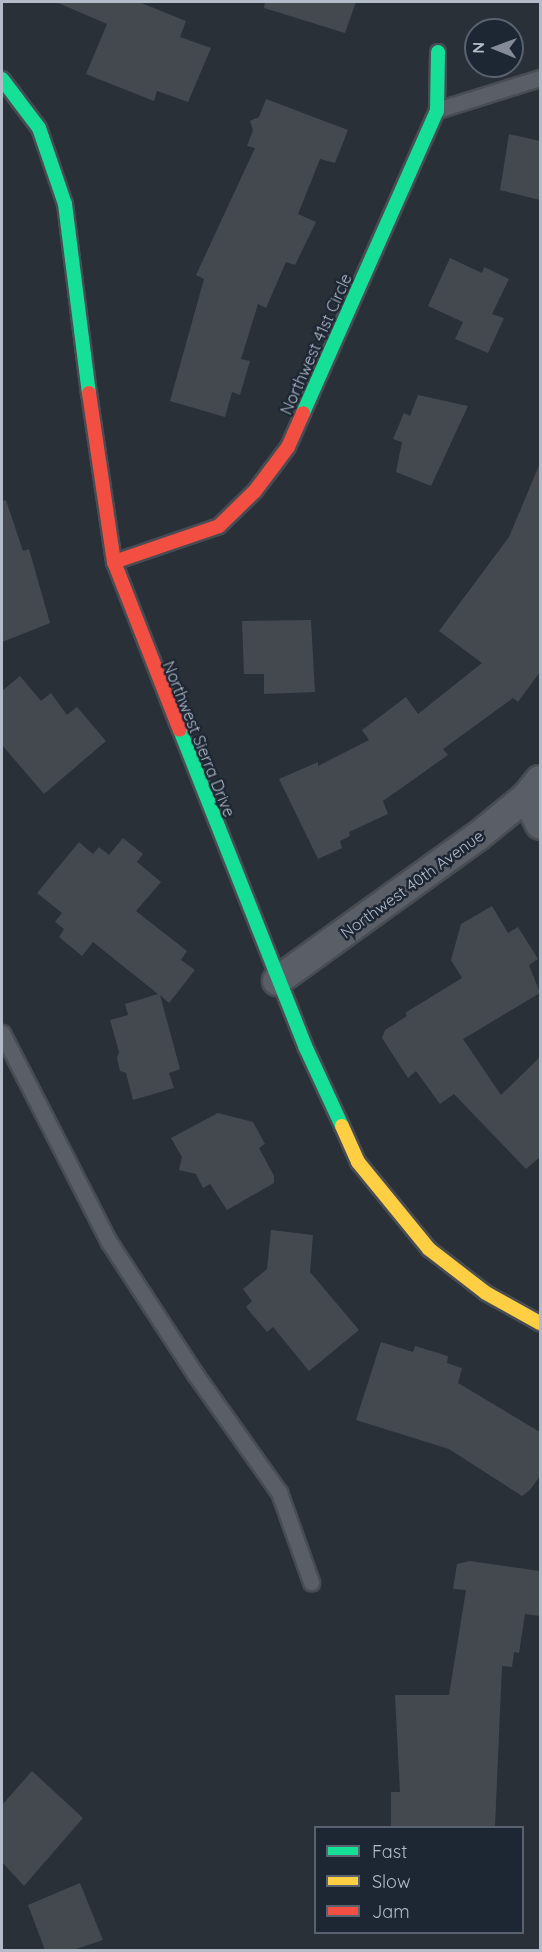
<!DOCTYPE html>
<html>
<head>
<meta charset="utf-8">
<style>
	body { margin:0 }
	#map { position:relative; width:542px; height:1952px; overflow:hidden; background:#2a3038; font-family:Quicksand,sans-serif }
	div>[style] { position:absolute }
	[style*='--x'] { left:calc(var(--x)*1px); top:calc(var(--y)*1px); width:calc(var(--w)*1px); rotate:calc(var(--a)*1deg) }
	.building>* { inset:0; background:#444950 }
	.roads { filter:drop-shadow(2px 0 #484c53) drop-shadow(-2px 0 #484c53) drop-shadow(0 2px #484c53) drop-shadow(0 -2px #484c53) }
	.lane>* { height:15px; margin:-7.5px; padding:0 7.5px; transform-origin:7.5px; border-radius:7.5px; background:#5a5e66 }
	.street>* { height:28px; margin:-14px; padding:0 14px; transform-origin:14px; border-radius:14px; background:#5a5e66 }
	.fast>* { height:14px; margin:-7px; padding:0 7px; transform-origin:7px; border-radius:7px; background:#16e098 }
	.slow>* { height:14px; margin:-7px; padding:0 7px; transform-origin:7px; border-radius:7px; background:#ffcf43 }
	.jam>* { height:14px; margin:-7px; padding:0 7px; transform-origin:7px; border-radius:7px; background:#f24e42 }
	span { translate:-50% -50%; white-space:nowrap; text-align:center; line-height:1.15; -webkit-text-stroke:5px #1d2633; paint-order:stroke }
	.street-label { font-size:16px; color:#b4bcc9 }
	.frame { position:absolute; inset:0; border:3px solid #b4bcc9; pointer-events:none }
	.legend { position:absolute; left:314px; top:1826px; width:210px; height:108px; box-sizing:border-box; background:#1d2633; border:2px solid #59626f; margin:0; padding:8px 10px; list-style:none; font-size:18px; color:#b4bcc9 }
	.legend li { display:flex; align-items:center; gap:12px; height:30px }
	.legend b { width:30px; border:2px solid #59626f }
	.north { position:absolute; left:464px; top:18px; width:60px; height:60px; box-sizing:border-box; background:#1d2633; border:2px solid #59626f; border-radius:50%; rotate:271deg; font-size:16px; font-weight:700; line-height:24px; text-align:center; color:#b4bcc9 }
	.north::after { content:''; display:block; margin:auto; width:21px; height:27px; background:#848b96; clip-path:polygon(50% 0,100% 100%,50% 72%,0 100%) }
</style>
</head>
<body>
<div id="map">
	<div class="building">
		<i style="clip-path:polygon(56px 2px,139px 2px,186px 21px,180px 37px,211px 48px,188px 102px,157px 91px,154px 101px,86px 74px,107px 24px)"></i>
		<i style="clip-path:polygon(265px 2px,356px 2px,345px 33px,264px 8px)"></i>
		<i style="clip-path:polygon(266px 99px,348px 130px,335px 163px,320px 159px,298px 214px,316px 222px,295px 265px,286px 262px,266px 308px,258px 304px,241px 359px,250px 361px,240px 395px,232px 392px,225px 417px,170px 401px,204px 279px,196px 275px,255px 148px,247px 146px,253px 130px,250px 121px,259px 117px)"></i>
		<i style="clip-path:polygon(509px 134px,540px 141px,540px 200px,500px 190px)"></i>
		<i style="clip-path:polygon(450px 258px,482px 273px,484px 267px,509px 279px,492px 314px,504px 318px,488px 353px,455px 339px,463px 322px,428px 306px)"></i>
		<i style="clip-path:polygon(418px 395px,468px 406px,431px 486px,396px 472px,402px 442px,393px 439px,404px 413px,410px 416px)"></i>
		<i style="clip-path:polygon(540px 463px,540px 672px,518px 702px,513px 698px,443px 749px,448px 755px,383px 801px,388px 814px,349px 832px,350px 836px,340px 841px,342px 848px,318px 859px,279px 779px,318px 762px,318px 766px,369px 740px,362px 730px,406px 697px,418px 714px,482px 663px,439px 631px,509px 537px)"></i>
		<i style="clip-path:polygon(6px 500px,23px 551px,29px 549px,50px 623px,2px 642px,2px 501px)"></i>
		<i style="clip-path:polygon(311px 620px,315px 692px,264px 694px,264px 674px,244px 674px,242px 621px)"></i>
		<i style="clip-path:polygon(20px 676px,41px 701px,51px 693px,67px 715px,77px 707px,106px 741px,44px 794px,2px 745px,2px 691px)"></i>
		<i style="clip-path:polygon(123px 838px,143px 854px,137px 862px,161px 882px,136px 911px,187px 951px,181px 960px,195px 970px,169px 1003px,160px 995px,180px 1069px,169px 1073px,174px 1088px,133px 1100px,126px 1073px,120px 1071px,117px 1058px,119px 1052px,110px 1020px,128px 1015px,125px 1004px,158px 994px,93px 942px,82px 956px,59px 937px,64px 929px,55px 922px,62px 913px,37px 893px,79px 842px,93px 854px,99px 847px,109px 855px)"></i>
		<i style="clip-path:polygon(492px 906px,508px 933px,518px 927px,538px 959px,529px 965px,540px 993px,463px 1039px,501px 1095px,540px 1057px,540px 1157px,526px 1169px,454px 1094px,440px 1104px,416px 1071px,408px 1078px,382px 1038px,385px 1030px,407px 1016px,405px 1013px,462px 978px,451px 960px,461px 924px)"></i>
		<i style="clip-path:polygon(218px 1113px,253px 1122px,265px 1144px,259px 1148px,274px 1176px,274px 1183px,227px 1210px,210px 1184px,203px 1188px,196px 1174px,179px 1170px,182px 1157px,171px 1138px)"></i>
		<i style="clip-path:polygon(271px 1230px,313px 1235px,310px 1272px,359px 1330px,309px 1371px,273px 1327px,267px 1332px,246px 1307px,252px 1301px,243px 1289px,267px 1269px)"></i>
		<i style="clip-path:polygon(381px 1342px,413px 1352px,415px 1346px,448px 1356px,447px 1363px,462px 1368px,458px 1383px,540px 1432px,540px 1476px,530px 1490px,522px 1496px,449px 1449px,356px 1420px)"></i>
		<i style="clip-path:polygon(470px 1561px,540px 1571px,540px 1616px,525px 1614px,519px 1653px,514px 1652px,512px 1667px,502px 1666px,495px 1827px,391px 1826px,391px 1792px,400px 1792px,395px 1695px,449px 1695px,466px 1590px,453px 1589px,457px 1564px)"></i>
		<i style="clip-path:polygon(32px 1771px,83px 1818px,24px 1886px,2px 1862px,2px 1805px)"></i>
		<i style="clip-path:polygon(80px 1883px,103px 1940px,73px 1950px,45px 1950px,28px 1905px)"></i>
	</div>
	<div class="roads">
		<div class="lane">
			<i style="--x:437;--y:110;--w:108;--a:-17.3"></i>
			<i style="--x:2;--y:1033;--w:235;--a:62.9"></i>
			<i style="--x:109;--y:1242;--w:158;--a:56.9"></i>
			<i style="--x:195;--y:1374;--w:145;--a:54.6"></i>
			<i style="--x:279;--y:1492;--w:96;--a:70.4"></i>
		</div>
		<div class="street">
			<i style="--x:526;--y:797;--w:31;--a:63"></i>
			<i style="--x:277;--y:981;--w:246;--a:-35.8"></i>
			<i style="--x:477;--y:837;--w:63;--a:-39.2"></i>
			<i style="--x:526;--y:797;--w:22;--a:-51"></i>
		</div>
		<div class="fast">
			<i style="--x:2;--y:79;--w:61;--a:52.9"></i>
			<i style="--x:39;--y:128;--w:80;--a:71.1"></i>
			<i style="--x:65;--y:204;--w:191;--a:82.8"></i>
			<i style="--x:303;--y:413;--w:331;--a:-66.1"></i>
			<i style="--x:437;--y:110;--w:58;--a:-89"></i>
			<i style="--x:180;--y:730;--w:340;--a:68.4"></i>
			<i style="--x:305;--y:1046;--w:88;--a:65.2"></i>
		</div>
		<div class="slow">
			<i style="--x:342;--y:1126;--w:39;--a:66"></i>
			<i style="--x:358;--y:1162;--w:112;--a:50.8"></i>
			<i style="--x:429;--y:1249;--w:72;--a:37.7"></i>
			<i style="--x:486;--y:1293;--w:62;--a:29.1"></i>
		</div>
		<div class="jam">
			<i style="--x:89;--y:393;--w:171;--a:81.6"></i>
			<i style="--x:114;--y:562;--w:180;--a:68.6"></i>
			<i style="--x:114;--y:562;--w:111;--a:-18.9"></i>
			<i style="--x:219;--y:526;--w:50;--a:-44.2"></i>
			<i style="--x:255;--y:491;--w:55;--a:-53.1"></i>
			<i style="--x:288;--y:447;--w:37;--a:-66"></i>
		</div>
	</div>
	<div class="street-label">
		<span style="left:316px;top:344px;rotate:-66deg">Northwest 41st Circle</span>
		<span style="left:199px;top:739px;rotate:68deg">Northwest Sierra Drive</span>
		<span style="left:412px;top:884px;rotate:-36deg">Northwest 40th Avenue</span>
	</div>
	<div class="frame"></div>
	<ul class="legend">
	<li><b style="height:8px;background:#16e098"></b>Fast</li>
	<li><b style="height:8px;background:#ffcf43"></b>Slow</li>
	<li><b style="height:8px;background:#f24e42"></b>Jam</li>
	</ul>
	<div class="north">N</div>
</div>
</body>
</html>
